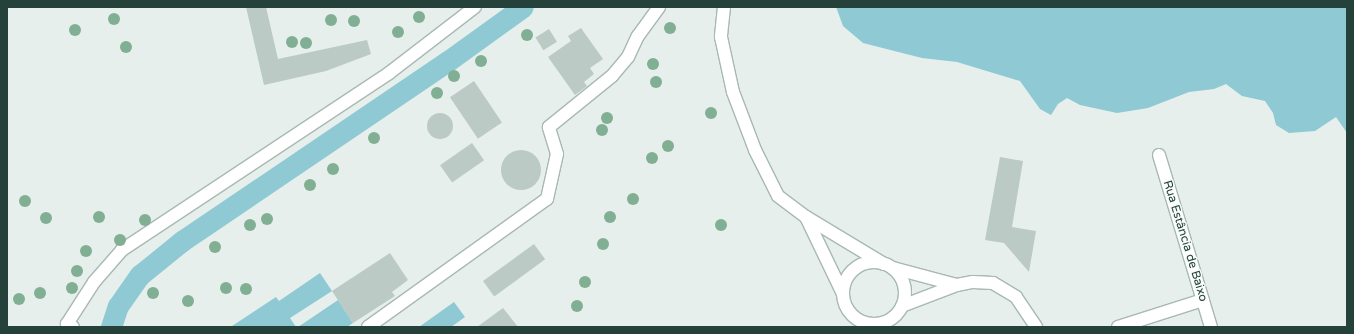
<!DOCTYPE html>
<html>
<head>
<meta charset="utf-8">
<style>
	body { margin:0 }
	#map { position:relative; width:1354px; height:334px; overflow:hidden; background:#e6efeb; font-family:"Varela Round",sans-serif }
	div>[style] { position:absolute }
	[style*='--x'] { left:calc(var(--x)*1px); top:calc(var(--y)*1px); width:calc(var(--w)*1px); rotate:calc(var(--a)*1deg) }
	.water>* { inset:0; background:#8ec9d4 }
	.canal>* { height:21px; margin:-10.5px; padding:0 10.5px; transform-origin:10.5px; border-radius:10.5px; background:#8ec9d4 }
	.building>* { inset:0; background:#bbcac4; transform-origin:0 0 }
	.round { border-radius:50% }
	.roads { filter:drop-shadow(1px 0 #a8b8b2) drop-shadow(-1px 0 #a8b8b2) drop-shadow(0 1px #a8b8b2) drop-shadow(0 -1px #a8b8b2) }
	.lane>* { height:12px; margin:-6px; padding:0 6px; transform-origin:6px; border-radius:6px; background:#fff }
	.street>* { height:12px; margin:-6px; padding:0 6px; transform-origin:6px; border-radius:6px; background:#fff }
	.secondary>* { height:12px; margin:-6px; padding:0 6px; transform-origin:6px; border-radius:6px; background:#fff }
	.secondary>.ring { margin:-6px; padding:0; box-sizing:content-box; background:none; border:12px solid #fff; border-radius:50% }
	.trees>* { width:12px; height:12px; margin:-6px; border-radius:50%; background:#80af93 }
	span { translate:-50% -50%; white-space:nowrap; text-align:center; line-height:1.15; -webkit-text-stroke:3px #f7fbf9; paint-order:stroke }
	.street-label { font-size:12px; color:#24423a }
	.frame { position:absolute; inset:0; border:8px solid #24423a; pointer-events:none }
</style>
</head>
<body>
<div id="map">
	<div class="water">
		<i style="clip-path:polygon(836px 7px,1347px 7px,1347px 133px,1336px 117px,1315px 131px,1289px 133px,1276px 125px,1273px 113px,1265px 101px,1242px 96px,1226px 84px,1214px 89px,1189px 92px,1148px 108px,1117px 113px,1080px 105px,1067px 98px,1058px 104px,1051px 115px,1040px 109px,1020px 81px,957px 62px,922px 58px,863px 43px,843px 26px)"></i>
		<i style="clip-path:polygon(320px 273px,332px 291px,290px 318px,296px 327px,232px 326px,276px 297px,279px 301px)"></i>
		<i style="clip-path:polygon(338px 300px,353px 323px,347px 327px,298px 327px)"></i>
		<i style="clip-path:polygon(454px 302px,465px 317px,451px 327px,419px 327px)"></i>
	</div>
	<div class="canal">
		<i style="--x:111;--y:327;--w:22;--a:-72"></i>
		<i style="--x:118;--y:306;--w:38;--a:-55"></i>
		<i style="--x:140;--y:275;--w:54;--a:-39"></i>
		<i style="--x:182;--y:241;--w:321;--a:-34.1"></i>
		<i style="--x:448;--y:61;--w:92;--a:-35.8"></i>
	</div>
	<div class="building">
		<i style="clip-path:polygon(246px 7px,266px 7px,278px 59px,367px 40px,371px 54px,326px 71px,264px 85px)"></i>
		<i style="clip-path:polygon(581px 28px,603px 59px,590px 68px,594px 74px,584px 82px,587px 86px,575px 95px,548px 57px,571px 41px,568px 36px)"></i>
		<i style="left:549px;top:29px;width:15px;height:16px;rotate:58deg"></i>
		<i style="left:474px;top:81px;width:50px;height:29px;rotate:56deg"></i>
		<i class="round" style="left:427px;top:113px;width:26px;height:26px"></i>
		<i style="left:472px;top:143px;width:21px;height:39px;rotate:55deg"></i>
		<i class="round" style="left:501px;top:150px;width:40px;height:40px"></i>
		<i style="clip-path:polygon(1000px 157px,1023px 161px,1012px 227px,1036px 231px,1029px 272px,1004px 243px,985px 240px)"></i>
		<i style="left:534px;top:244px;width:19px;height:63px;rotate:54deg"></i>
		<i style="clip-path:polygon(390px 253px,408px 280px,392px 292px,395px 296px,353px 323px,332px 291px)"></i>
		<i style="clip-path:polygon(503px 308px,518px 327px,477px 327px)"></i>
	</div>
	<div class="roads">
		<div class="lane">
			<i style="--x:368;--y:327;--w:220;--a:-35.6"></i>
			<i style="--x:547;--y:199;--w:46;--a:-77.5"></i>
			<i style="--x:557;--y:154;--w:28;--a:-107"></i>
			<i style="--x:549;--y:127;--w:81;--a:-39"></i>
			<i style="--x:612;--y:76;--w:25;--a:-50"></i>
			<i style="--x:628;--y:57;--w:23;--a:-65"></i>
			<i style="--x:638;--y:36;--w:36;--a:-54"></i>
			<i style="--x:1118;--y:327;--w:89;--a:-17.6"></i>
		</div>
		<div class="street">
			<i style="--x:1159;--y:155;--w:180;--a:73.2"></i>
			<i style="--x:893;--y:268;--w:66;--a:14.9"></i>
			<i style="--x:902;--y:306;--w:59;--a:-20.9"></i>
			<i style="--x:957;--y:285;--w:16;--a:-11"></i>
			<i style="--x:973;--y:282;--w:20;--a:3"></i>
			<i style="--x:993;--y:283;--w:27;--a:31"></i>
			<i style="--x:1016;--y:297;--w:36;--a:56"></i>
			<i style="--x:73;--y:327;--w:7;--a:-153"></i>
			<i style="--x:67;--y:324;--w:50;--a:-57.3"></i>
			<i style="--x:94;--y:282;--w:43;--a:-48.8"></i>
			<i style="--x:122;--y:250;--w:320;--a:-33.5"></i>
			<i style="--x:389;--y:73;--w:108;--a:-37.5"></i>
		</div>
		<div class="secondary">
			<i style="--x:724;--y:7;--w:30;--a:96"></i>
			<i style="--x:721;--y:37;--w:56;--a:77.7"></i>
			<i style="--x:733;--y:92;--w:62;--a:69.2"></i>
			<i style="--x:755;--y:150;--w:51;--a:63.4"></i>
			<i style="--x:778;--y:196;--w:35;--a:37"></i>
			<i style="--x:806;--y:217;--w:91;--a:31.1"></i>
			<i style="--x:806;--y:217;--w:85;--a:64.3"></i>
			<i class="ring" style="left:843px;top:262px;width:50px;height:50px"></i>
		</div>
	</div>
	<div class="trees">
		<i style="left:419px;top:17px"></i>
		<i style="left:114px;top:19px"></i>
		<i style="left:331px;top:20px"></i>
		<i style="left:354px;top:21px"></i>
		<i style="left:670px;top:28px"></i>
		<i style="left:75px;top:30px"></i>
		<i style="left:398px;top:32px"></i>
		<i style="left:527px;top:35px"></i>
		<i style="left:292px;top:42px"></i>
		<i style="left:306px;top:43px"></i>
		<i style="left:126px;top:47px"></i>
		<i style="left:481px;top:61px"></i>
		<i style="left:653px;top:64px"></i>
		<i style="left:454px;top:76px"></i>
		<i style="left:656px;top:82px"></i>
		<i style="left:437px;top:93px"></i>
		<i style="left:711px;top:113px"></i>
		<i style="left:607px;top:118px"></i>
		<i style="left:602px;top:130px"></i>
		<i style="left:374px;top:138px"></i>
		<i style="left:668px;top:146px"></i>
		<i style="left:652px;top:158px"></i>
		<i style="left:333px;top:169px"></i>
		<i style="left:310px;top:185px"></i>
		<i style="left:633px;top:199px"></i>
		<i style="left:25px;top:201px"></i>
		<i style="left:99px;top:217px"></i>
		<i style="left:610px;top:217px"></i>
		<i style="left:46px;top:218px"></i>
		<i style="left:267px;top:219px"></i>
		<i style="left:145px;top:220px"></i>
		<i style="left:250px;top:225px"></i>
		<i style="left:721px;top:225px"></i>
		<i style="left:120px;top:240px"></i>
		<i style="left:603px;top:244px"></i>
		<i style="left:215px;top:247px"></i>
		<i style="left:86px;top:251px"></i>
		<i style="left:77px;top:271px"></i>
		<i style="left:585px;top:282px"></i>
		<i style="left:72px;top:288px"></i>
		<i style="left:226px;top:288px"></i>
		<i style="left:246px;top:289px"></i>
		<i style="left:40px;top:293px"></i>
		<i style="left:153px;top:293px"></i>
		<i style="left:19px;top:299px"></i>
		<i style="left:188px;top:301px"></i>
		<i style="left:577px;top:306px"></i>
	</div>
	<div class="street-label">
		<span style="left:1185px;top:241px;rotate:73deg">Rua Estância de Baixo</span>
	</div>
	<div class="frame"></div>
</div>
</body>
</html>
